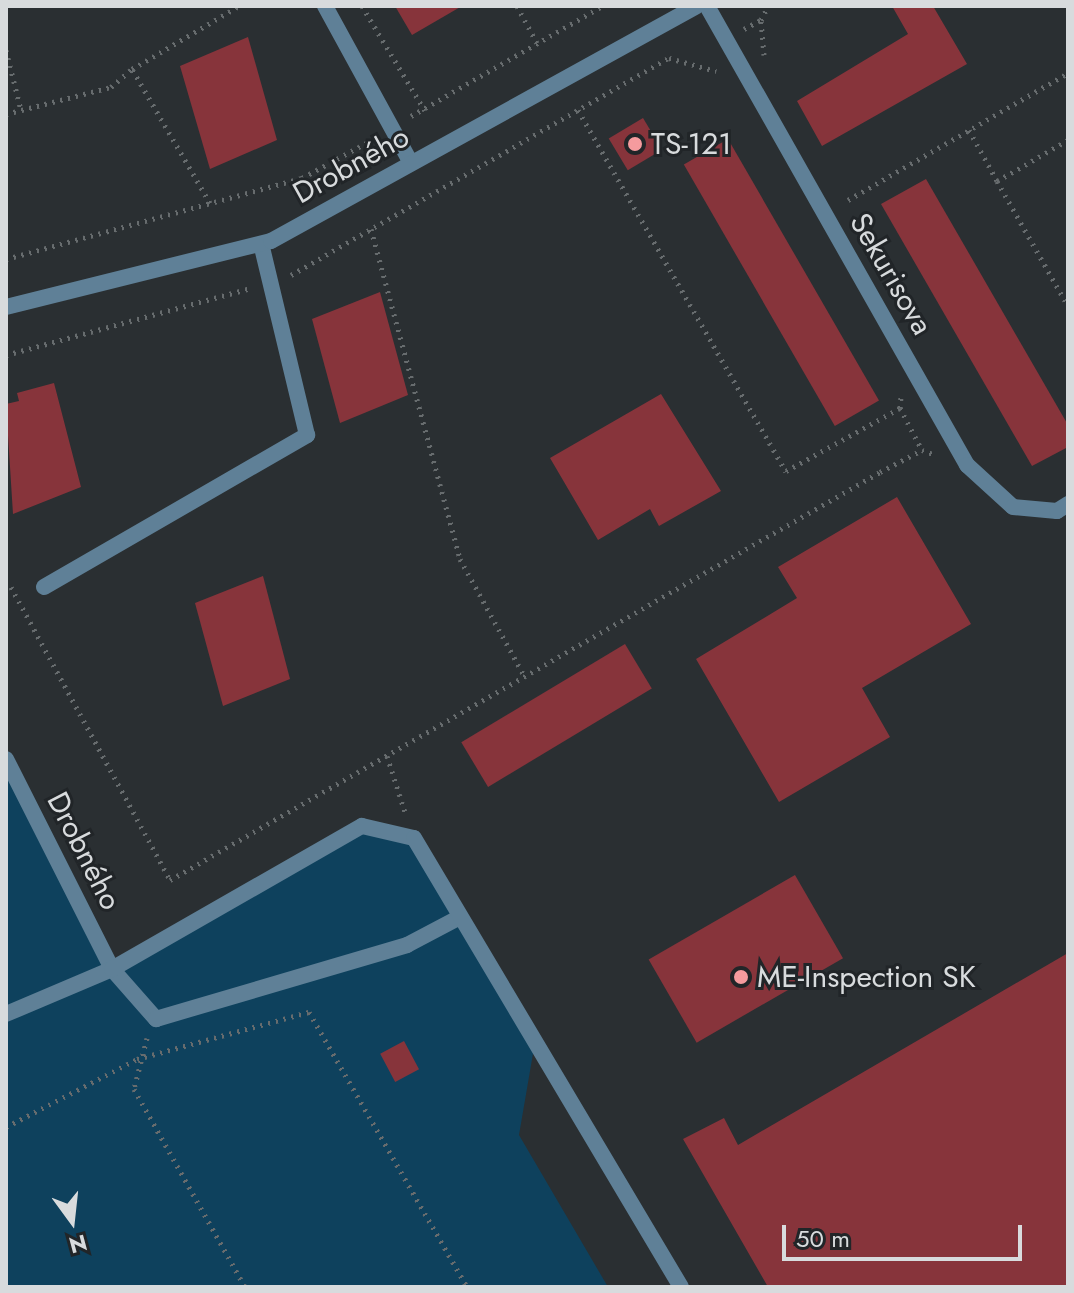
<!DOCTYPE html>
<html>
<head>
<meta charset="utf-8">
<style>
	body { margin:0 }
	#map { position:relative; width:1074px; height:1293px; overflow:hidden; background:#2a2f32; font-family:Jost,sans-serif }
	div>[style] { position:absolute }
	[style*='--x'] { left:calc(var(--x)*1px); top:calc(var(--y)*1px); width:calc(var(--w)*1px); rotate:calc(var(--a)*1deg) }
	.green>* { inset:0; background:#0e415d }
	.building>* { inset:0; background:#87343b; transform-origin:0 0 }
	.path>* { height:5px; margin-top:-2.5px; transform-origin:0; background:repeating-linear-gradient(90deg,#676c6e 0 2px,transparent 0 8px) }
	.lane>* { height:16px; margin:-8px; padding:0 8px; transform-origin:8px; border-radius:8px; background:#5f8097 }
	.street>* { height:16px; margin:-8px; padding:0 8px; transform-origin:8px; border-radius:8px; background:#5f8097 }
	.dots>* { width:22px; height:22px; translate:-50% -50%; box-sizing:border-box; border:4px solid #212528; border-radius:50% }
	span { translate:-50% -50%; white-space:nowrap; text-align:center; line-height:1.15; -webkit-text-stroke:6px #212528; paint-order:stroke }
	.poi-label { font-size:30px; color:#d8dbdd }
	.left { translate:0 -50%; text-align:left }
	.street-label { font-size:30px; color:#d8dbdd }
	.frame { position:absolute; inset:0; border:8px solid #d8dbdd; pointer-events:none }
	.north { position:absolute; left:32px; top:1181px; width:80px; height:80px; -webkit-text-stroke:6px #212528; paint-order:stroke; rotate:165deg; font-size:22px; font-weight:700; line-height:32px; text-align:center; color:#d8dbdd }
	.north::after { content:''; display:block; margin:auto; width:28px; height:36px; background:#d8dbdd; clip-path:polygon(50% 0,100% 100%,50% 72%,0 100%) }
	.scale { position:absolute; left:782px; top:1225px; width:240px; height:36px; box-sizing:border-box; border:4px solid #d8dbdd; border-top:0; padding-left:10px; font-size:24px; line-height:28px; white-space:nowrap; color:#d8dbdd; -webkit-text-stroke:6px #212528; paint-order:stroke }
</style>
</head>
<body>
<div id="map">
	<div class="green">
		<i style="clip-path:polygon(6px 759px,112px 969px,362px 826px,414px 838px,535px 1042px,519px 1135px,608px 1287px,6px 1287px)"></i>
	</div>
	<div class="building">
		<i style="clip-path:polygon(395px 6px,462px 6px,412px 35px)"></i>
		<i style="clip-path:polygon(892px 6px,933px 6px,967px 64px,822px 146px,797px 101px,908px 34px)"></i>
		<i style="clip-path:polygon(248px 37px,277px 140px,210px 169px,180px 66px)"></i>
		<i style="left:643px;top:118px;width:37px;height:40px;rotate:59deg"></i>
		<i style="left:728px;top:139px;width:302px;height:51px;rotate:60deg"></i>
		<i style="clip-path:polygon(926px 179px,1068px 425px,1068px 447px,1032px 466px,881px 204px)"></i>
		<i style="clip-path:polygon(380px 292px,408px 395px,340px 423px,312px 319px)"></i>
		<i style="clip-path:polygon(54px 383px,81px 487px,13px 514px,6px 404px,19px 401px,17px 393px)"></i>
		<i style="clip-path:polygon(661px 394px,721px 491px,659px 526px,650px 509px,598px 540px,550px 458px)"></i>
		<i style="clip-path:polygon(897px 497px,971px 624px,862px 688px,890px 737px,779px 802px,696px 659px,797px 598px,778px 567px)"></i>
		<i style="clip-path:polygon(263px 576px,290px 679px,223px 706px,195px 603px)"></i>
		<i style="left:625px;top:644px;width:52px;height:191px;rotate:59deg"></i>
		<i style="left:795px;top:875px;width:96px;height:169px;rotate:60deg"></i>
		<i style="clip-path:polygon(1068px 953px,1068px 1287px,768px 1287px,683px 1139px,724px 1118px,738px 1145px)"></i>
		<i style="left:404px;top:1041px;width:32px;height:27px;rotate:62deg"></i>
	</div>
	<div class="path">
		<i style="--x:362;--y:6;--w:122;--a:59"></i>
		<i style="--x:517;--y:6;--w:42;--a:61.6"></i>
		<i style="--x:744;--y:29;--w:19;--a:-28"></i>
		<i style="--x:6;--y:50;--w:62;--a:76"></i>
		<i style="--x:764;--y:55;--w:35;--a:-95"></i>
		<i style="--x:761;--y:20;--w:16;--a:-63"></i>
		<i style="--x:578;--y:110;--w:417;--a:60.1"></i>
		<i style="--x:786;--y:471;--w:130;--a:-28.9"></i>
		<i style="--x:900;--y:408;--w:12;--a:-85"></i>
		<i style="--x:6;--y:114;--w:108;--a:-14.4"></i>
		<i style="--x:111;--y:87;--w:28;--a:-41"></i>
		<i style="--x:411;--y:116;--w:220;--a:-29.9"></i>
		<i style="--x:969;--y:130;--w:58;--a:61.2"></i>
		<i style="--x:997;--y:181;--w:82;--a:-30"></i>
		<i style="--x:997;--y:181;--w:144;--a:60.4"></i>
		<i style="--x:848;--y:200;--w:254;--a:-30"></i>
		<i style="--x:210;--y:203;--w:155;--a:-120.2"></i>
		<i style="--x:132;--y:69;--w:124;--a:-30.5"></i>
		<i style="--x:371;--y:229;--w:342;--a:74.9"></i>
		<i style="--x:460;--y:559;--w:135;--a:61.2"></i>
		<i style="--x:869;--y:237;--w:27;--a:59"></i>
		<i style="--x:6;--y:259;--w:307;--a:-15.3"></i>
		<i style="--x:302;--y:178;--w:77;--a:-28.6"></i>
		<i style="--x:291;--y:275;--w:436;--a:-29.9"></i>
		<i style="--x:669;--y:58;--w:49;--a:15.5"></i>
		<i style="--x:6;--y:355;--w:254;--a:-15.3"></i>
		<i style="--x:900;--y:408;--w:47;--a:62.4"></i>
		<i style="--x:11;--y:587;--w:333;--a:61.5"></i>
		<i style="--x:170;--y:880;--w:819;--a:-29.88"></i>
		<i style="--x:880;--y:472;--w:47;--a:-27.6"></i>
		<i style="--x:922;--y:450;--w:12;--a:20"></i>
		<i style="--x:387;--y:756;--w:59;--a:72.2"></i>
		<i style="--x:147;--y:1038;--w:53;--a:104.3"></i>
		<i style="--x:134;--y:1089;--w:227;--a:60.7"></i>
		<i style="--x:6;--y:1127;--w:148;--a:-27.4"></i>
		<i style="--x:137;--y:1059;--w:178;--a:-15.3"></i>
		<i style="--x:309;--y:1012;--w:317;--a:60.1"></i>
	</div>
	<div class="lane">
		<i style="--x:44;--y:587;--w:304;--a:-30"></i>
		<i style="--x:307;--y:435;--w:196;--a:-103.5"></i>
	</div>
	<div class="street">
		<i style="--x:325;--y:6;--w:179;--a:61.3"></i>
		<i style="--x:707;--y:6;--w:528;--a:60.47"></i>
		<i style="--x:967;--y:465;--w:62;--a:42.4"></i>
		<i style="--x:1013;--y:507;--w:44;--a:5.2"></i>
		<i style="--x:1057;--y:511;--w:13;--a:-32"></i>
		<i style="--x:6;--y:307;--w:273;--a:-14"></i>
		<i style="--x:271;--y:241;--w:486;--a:-28.9"></i>
		<i style="--x:6;--y:759;--w:235;--a:63.2"></i>
		<i style="--x:112;--y:969;--w:67;--a:48.7"></i>
		<i style="--x:156;--y:1019;--w:262;--a:-16.4"></i>
		<i style="--x:407;--y:945;--w:60;--a:-27.8"></i>
		<i style="--x:6;--y:1014;--w:115;--a:-23"></i>
		<i style="--x:112;--y:969;--w:288;--a:-29.8"></i>
		<i style="--x:362;--y:826;--w:53;--a:13"></i>
		<i style="--x:414;--y:838;--w:522;--a:59.26"></i>
	</div>
	<div class="dots">
		<i style="left:635px;top:144px;background:#f59b9e"></i>
		<i style="left:741px;top:977px;background:#f59b9e"></i>
	</div>
	<div class="poi-label">
		<span class="left" style="left:651px;top:144px">TS-121</span>
		<span class="left" style="left:757px;top:977px">ME-Inspection SK</span>
	</div>
	<div class="street-label">
		<span style="left:351px;top:165px;rotate:-29deg">Drobného</span>
		<span style="left:891px;top:274px;rotate:60deg">Sekurisova</span>
		<span style="left:84px;top:851px;rotate:63deg">Drobného</span>
	</div>
	<div class="frame"></div>
	<div class="north">N</div>
	<div class="scale">50 m</div>
</div>
</body>
</html>
